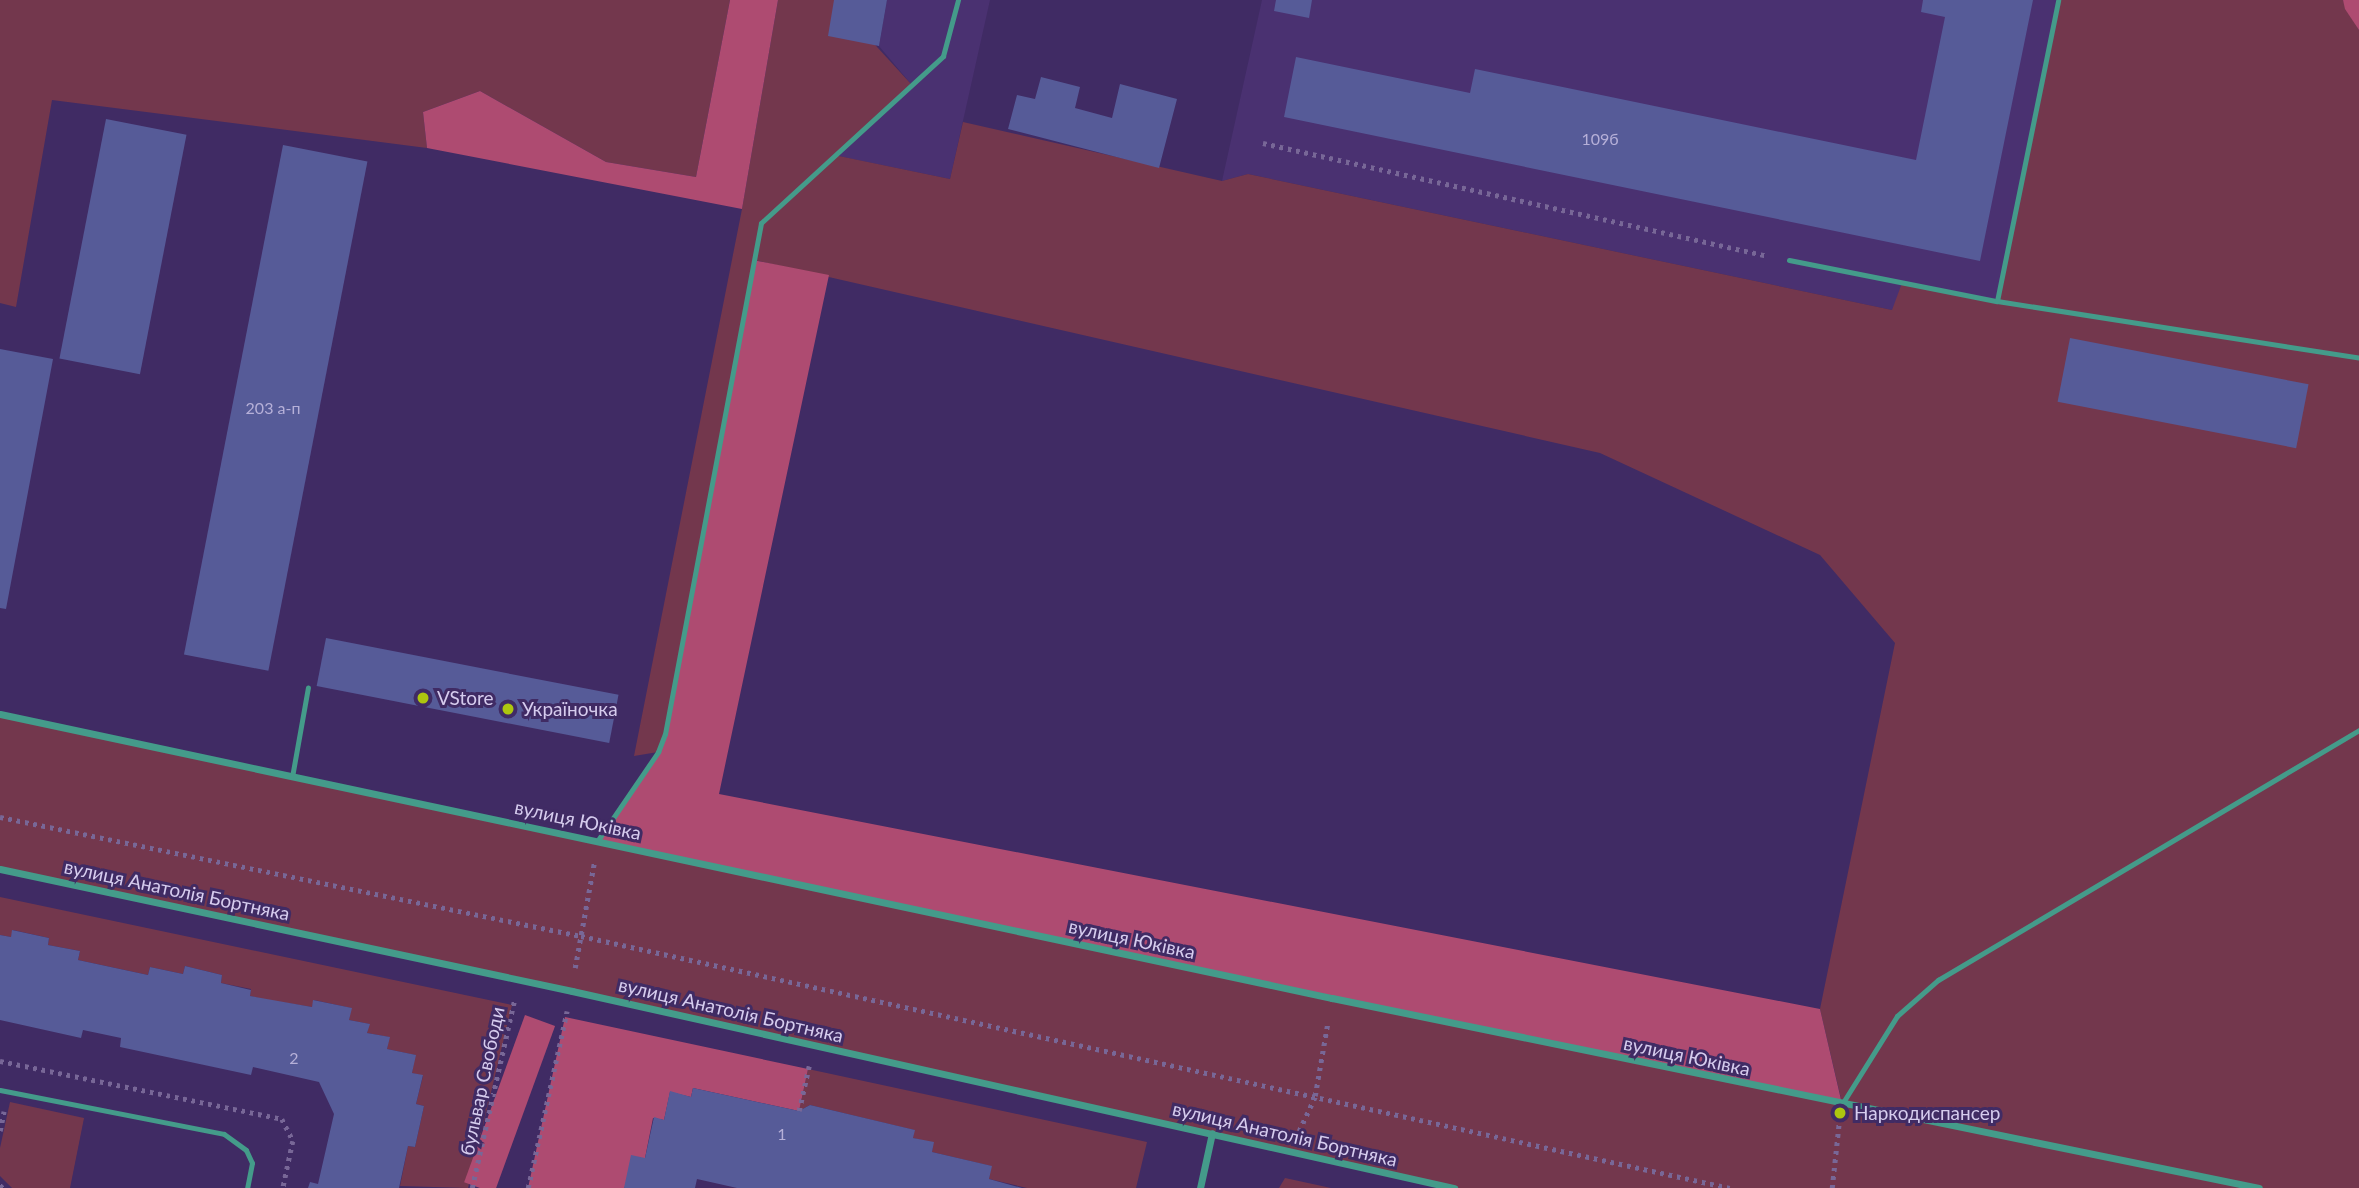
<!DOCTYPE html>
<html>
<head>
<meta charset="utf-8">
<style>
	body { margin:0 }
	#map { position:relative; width:2359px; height:1188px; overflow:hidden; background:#402b64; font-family:Lato,sans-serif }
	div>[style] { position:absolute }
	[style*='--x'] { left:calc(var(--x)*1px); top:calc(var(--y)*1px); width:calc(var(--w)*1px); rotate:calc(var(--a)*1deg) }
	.built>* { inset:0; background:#4a3171 }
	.green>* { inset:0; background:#73374d }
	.forest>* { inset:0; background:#ae4b71; transform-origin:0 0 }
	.building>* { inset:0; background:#565b98; transform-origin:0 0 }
	.path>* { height:4.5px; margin-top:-2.25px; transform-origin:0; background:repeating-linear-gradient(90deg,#786797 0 3.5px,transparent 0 8.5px) }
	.service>* { height:5px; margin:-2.5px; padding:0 2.5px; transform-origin:2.5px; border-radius:2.5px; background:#449b8a }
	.minor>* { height:7px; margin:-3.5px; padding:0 3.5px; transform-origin:3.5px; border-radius:3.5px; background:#449b8a }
	.dots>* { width:19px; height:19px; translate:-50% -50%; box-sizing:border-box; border:4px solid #402b64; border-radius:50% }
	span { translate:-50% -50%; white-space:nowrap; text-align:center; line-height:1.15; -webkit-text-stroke:6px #402b64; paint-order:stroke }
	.number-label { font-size:16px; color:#b6b0d8 }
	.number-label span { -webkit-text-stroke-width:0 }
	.poi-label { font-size:19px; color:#d6ccee }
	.left { translate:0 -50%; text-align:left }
	.street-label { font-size:19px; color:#d6ccee }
</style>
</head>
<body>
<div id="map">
	<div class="built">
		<i style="clip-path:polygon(887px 0,990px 0,950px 179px,833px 155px,911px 84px,879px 46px)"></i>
		<i style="clip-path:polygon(1262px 0,2058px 0,1997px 301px,1892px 310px,1248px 174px,1222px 181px)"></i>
	</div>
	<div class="green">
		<i style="clip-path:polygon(0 0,730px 0,696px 177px,606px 162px,480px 91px,423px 112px,427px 148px,52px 100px,16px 307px,0 303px)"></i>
		<i style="clip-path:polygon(778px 0,834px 0,911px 84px,834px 155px,950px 179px,963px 122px,1222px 181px,1248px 174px,1892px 310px,1902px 283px,1996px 301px,2058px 0,2343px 0,2359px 30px,2359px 1188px,1456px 1188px,0 869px,0 714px,1842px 1103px,1820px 1009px,1895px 643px,1820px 555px,1600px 453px,754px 260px,665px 734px,658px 752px,634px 756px,742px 209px)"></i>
		<i style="clip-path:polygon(0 897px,512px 1005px,468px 1188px,400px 1186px,408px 1146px,415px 1147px,424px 1106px,416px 1104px,423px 1076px,412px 1073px,415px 1055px,387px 1049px,389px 1037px,367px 1033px,369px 1024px,349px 1020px,351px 1008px,314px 1000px,312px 1007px,268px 1000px,250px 996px,251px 989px,221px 983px,222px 975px,185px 966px,183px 974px,150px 967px,148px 975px,78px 960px,80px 951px,48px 945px,49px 938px,13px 930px,11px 937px,0 935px)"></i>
		<i style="clip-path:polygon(808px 1069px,1147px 1142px,1136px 1188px,1027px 1188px,989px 1179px,991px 1166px,932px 1152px,933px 1143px,913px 1138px,914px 1130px,810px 1105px,799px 1111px)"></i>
		<i style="clip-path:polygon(10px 1102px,84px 1118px,70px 1188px,12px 1188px,0 1176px,0 1148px)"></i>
		<i style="clip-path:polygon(1285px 1178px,1331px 1188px,1279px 1188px)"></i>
	</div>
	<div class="forest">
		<i style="clip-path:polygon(730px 0,778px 0,742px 209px,427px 148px,423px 112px,480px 91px,606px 162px,696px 177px)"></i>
		<i style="clip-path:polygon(2343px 0,2359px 0,2359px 30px,2345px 9px)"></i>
		<i style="clip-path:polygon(753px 260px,829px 275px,719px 794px,1820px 1009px,1842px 1104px,598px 840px,658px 752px,665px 734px)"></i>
		<i style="left:525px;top:1015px;width:32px;height:178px;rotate:20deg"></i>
		<i style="clip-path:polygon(565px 1017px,808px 1069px,799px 1111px,693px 1088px,691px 1097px,670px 1092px,664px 1120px,653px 1118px,645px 1158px,624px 1188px,528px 1188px)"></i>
	</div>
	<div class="building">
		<i style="clip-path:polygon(834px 0,887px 0,879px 46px,828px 36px)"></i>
		<i style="clip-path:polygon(1276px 0,1312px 0,1309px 18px,1274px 11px)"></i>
		<i style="clip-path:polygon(1923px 0,2033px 0,1980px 261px,1284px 117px,1296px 57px,1470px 93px,1475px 69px,1916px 160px,1945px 17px,1921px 12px)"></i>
		<i style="clip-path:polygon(1041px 77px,1080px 87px,1075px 108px,1112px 118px,1120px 84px,1177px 99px,1159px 168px,1008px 129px,1017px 95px,1035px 99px)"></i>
		<i style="left:106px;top:119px;width:82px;height:244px;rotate:11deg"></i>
		<i style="left:283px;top:145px;width:86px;height:519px;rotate:11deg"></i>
		<i style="left:2070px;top:338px;width:243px;height:65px;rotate:11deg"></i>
		<i style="clip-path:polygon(0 349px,53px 359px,6px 609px,0 608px)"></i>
		<i style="left:326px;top:638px;width:298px;height:49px;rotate:11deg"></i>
		<i style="clip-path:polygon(12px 930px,49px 938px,48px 945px,80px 951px,78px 960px,148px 975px,150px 967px,183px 974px,185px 966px,222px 975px,221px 983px,251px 990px,250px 996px,312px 1007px,313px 1000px,352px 1008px,349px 1020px,370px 1024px,367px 1033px,390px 1037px,387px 1049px,416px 1055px,412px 1073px,423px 1075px,416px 1104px,424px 1106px,415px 1147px,408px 1146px,399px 1188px,308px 1188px,310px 1182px,318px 1184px,334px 1114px,319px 1082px,253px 1067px,251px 1075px,120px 1047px,121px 1038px,83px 1030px,81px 1038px,0 1020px,0 935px,11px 937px)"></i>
		<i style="clip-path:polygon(693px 1088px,799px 1111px,810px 1105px,915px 1130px,913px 1138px,934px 1142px,932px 1152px,992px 1166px,989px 1179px,1022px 1188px,737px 1188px,697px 1179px,695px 1188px,624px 1188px,631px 1155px,645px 1158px,654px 1117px,664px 1120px,670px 1091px,691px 1097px)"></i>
	</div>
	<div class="path">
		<i style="--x:1263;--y:143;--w:517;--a:12.61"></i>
		<i style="--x:0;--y:817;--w:593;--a:11.58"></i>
		<i style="--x:581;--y:936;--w:1176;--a:12.37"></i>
		<i style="--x:575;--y:968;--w:107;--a:-79.7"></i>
		<i style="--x:0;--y:1061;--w:288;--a:11.6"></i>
		<i style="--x:282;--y:1119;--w:25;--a:63"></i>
		<i style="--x:293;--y:1141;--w:48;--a:102"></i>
		<i style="--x:799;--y:1111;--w:46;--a:-77.5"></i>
		<i style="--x:0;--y:1131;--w:20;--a:-79"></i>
		<i style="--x:1299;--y:1131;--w:38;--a:-65"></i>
		<i style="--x:1315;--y:1096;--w:76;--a:-80.2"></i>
		<i style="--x:0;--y:1185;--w:4;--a:45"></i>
		<i style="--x:472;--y:1188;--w:192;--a:-77.3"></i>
		<i style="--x:528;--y:1188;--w:181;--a:-77.6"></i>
		<i style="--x:1832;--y:1188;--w:65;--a:-83.9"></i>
	</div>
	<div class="service">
		<i style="--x:1789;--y:260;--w:212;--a:11.2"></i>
		<i style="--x:1997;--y:301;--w:366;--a:8.9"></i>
		<i style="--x:1997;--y:301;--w:307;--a:-78.5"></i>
		<i style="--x:292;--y:777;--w:91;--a:-79.9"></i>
		<i style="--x:598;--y:840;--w:107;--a:-55.7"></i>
		<i style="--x:658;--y:752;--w:19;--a:-69"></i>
		<i style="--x:665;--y:734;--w:520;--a:-79.36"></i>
		<i style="--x:761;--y:223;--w:247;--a:-42.5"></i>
		<i style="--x:943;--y:56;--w:58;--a:-75"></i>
		<i style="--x:0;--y:1090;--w:228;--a:11.1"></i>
		<i style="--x:224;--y:1134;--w:27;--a:36"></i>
		<i style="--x:246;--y:1150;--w:14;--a:65"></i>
		<i style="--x:252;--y:1163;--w:25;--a:101"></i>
		<i style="--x:1842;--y:1104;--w:104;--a:-58"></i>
		<i style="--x:1897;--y:1016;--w:55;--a:-41.3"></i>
		<i style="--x:1938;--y:980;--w:490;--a:-30.7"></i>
	</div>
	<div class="minor">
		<i style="--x:0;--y:714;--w:1362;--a:12.04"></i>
		<i style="--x:1332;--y:998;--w:946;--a:11.58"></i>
		<i style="--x:0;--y:869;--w:585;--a:12.04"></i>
		<i style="--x:572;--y:991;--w:904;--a:12.59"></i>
		<i style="--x:1200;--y:1188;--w:56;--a:-77.7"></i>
	</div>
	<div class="dots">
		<i style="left:423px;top:698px;background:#adc60f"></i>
		<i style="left:508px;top:709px;background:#adc60f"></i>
		<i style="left:1840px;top:1113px;background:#adc60f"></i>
	</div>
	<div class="number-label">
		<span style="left:1600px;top:139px">109б</span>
		<span style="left:273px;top:408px">203 а-п</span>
		<span style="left:294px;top:1058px">2</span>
		<span style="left:782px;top:1134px">1</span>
	</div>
	<div class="poi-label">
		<span class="left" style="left:437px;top:698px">VStore</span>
		<span class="left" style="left:522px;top:709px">Україночка</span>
		<span class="left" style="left:1854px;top:1113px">Наркодиспансер</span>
	</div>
	<div class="street-label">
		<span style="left:578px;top:820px;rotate:12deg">вулиця Юківка</span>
		<span style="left:177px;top:890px;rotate:12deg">вулиця Анатолія Бортняка</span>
		<span style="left:1132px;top:939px;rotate:12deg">вулиця Юківка</span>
		<span style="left:731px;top:1010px;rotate:13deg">вулиця Анатолія Бортняка</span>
		<span style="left:1687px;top:1056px;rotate:12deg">вулиця Юківка</span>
		<span style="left:482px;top:1081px;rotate:-78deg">бульвар Свободи</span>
		<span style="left:1285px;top:1134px;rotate:13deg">вулиця Анатолія Бортняка</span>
	</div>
</div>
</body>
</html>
